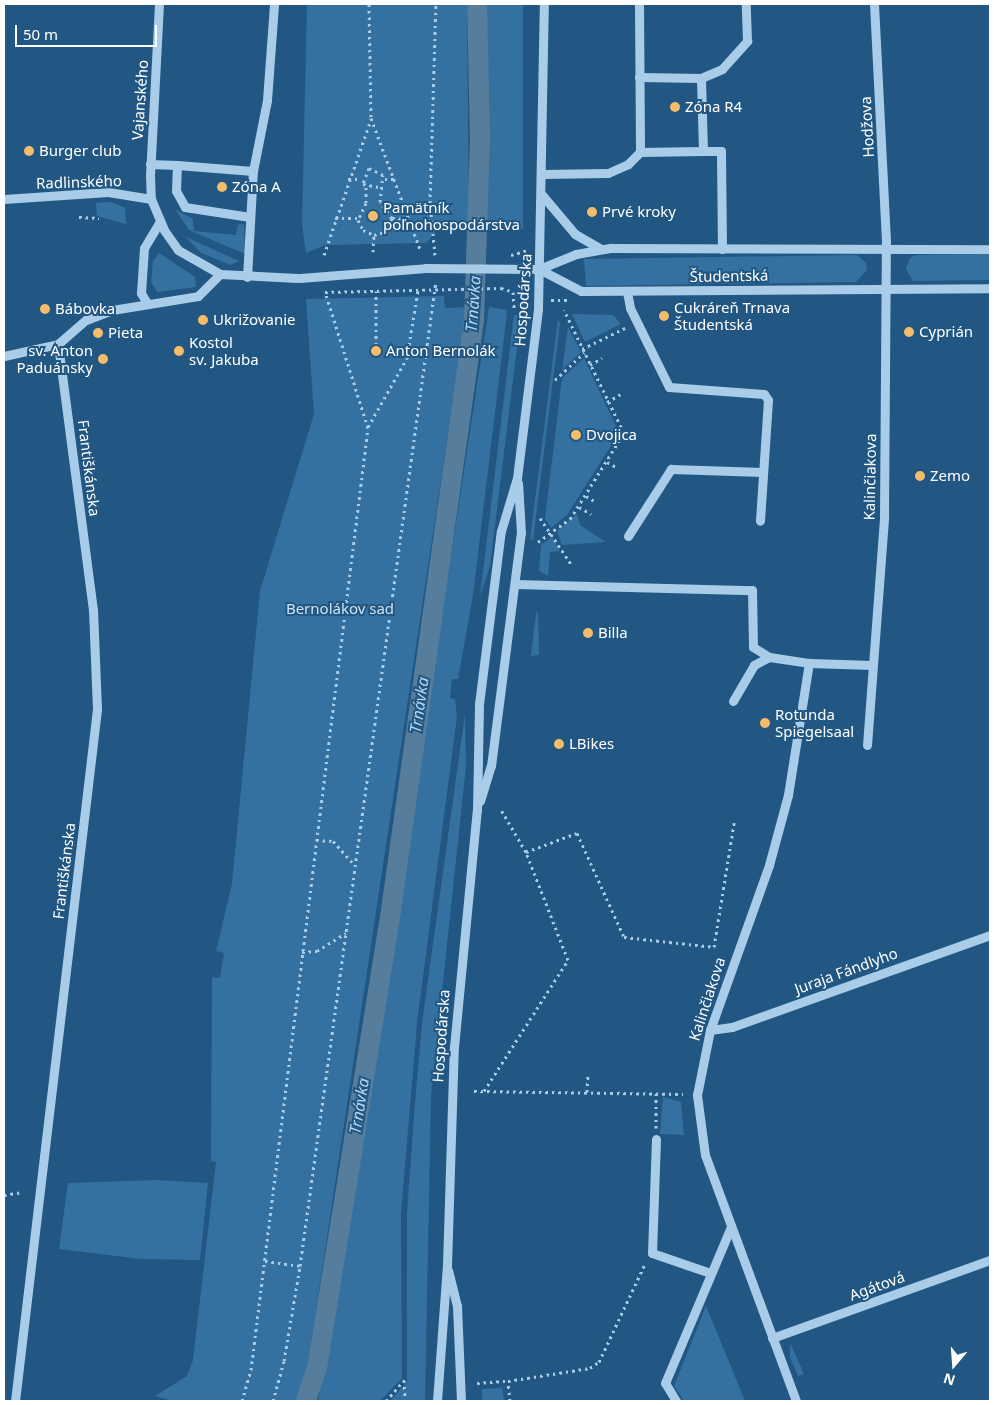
<!DOCTYPE html>
<html>
<head>
<meta charset="utf-8">
<style>
	body { margin:0 }
	#map { position:relative; width:994px; height:1405px; overflow:hidden; background:#215782; font-family:"Noto Sans",sans-serif }
	div>[style] { position:absolute }
	[style*='--x'] { left:calc(var(--x)*1px); top:calc(var(--y)*1px); width:calc(var(--w)*1px); rotate:calc(var(--a)*1deg) }
	.green>* { inset:0; background:#3571a0; transform-origin:0 0 }
	.canal>* { height:20px; margin:-10px; padding:0 10px; transform-origin:10px; border-radius:10px; background:#567d9b }
	.path>* { height:3px; margin-top:-1.5px; transform-origin:0; background:repeating-linear-gradient(90deg,#a9cde8 0 2.5px,transparent 0 6.5px) }
	.minor>* { height:9px; margin:-4.5px; padding:0 4.5px; transform-origin:4.5px; border-radius:4.5px; background:#a9cde8 }
	.dots>* { width:14px; height:14px; translate:-50% -50%; box-sizing:border-box; border:2px solid #215782; border-radius:50% }
	span { translate:-50% -50%; white-space:nowrap; text-align:center; line-height:1.15; -webkit-text-stroke:4px #215782; paint-order:stroke }
	.street-label { font-size:15px; color:#fff }
	.poi-label { font-size:15px; color:#fff }
	.left { translate:0 -50%; text-align:left }
	.right { translate:-100% -50%; text-align:right }
	.park-label { font-size:15px; color:#cde4f6 }
	.water-label { font-size:16px; color:#b4d6f0; font-style:italic }
	.frame { position:absolute; inset:0; border:5px solid #fff; pointer-events:none }
	.north { position:absolute; left:929px; top:1340px; width:50px; height:50px; -webkit-text-stroke:4px #215782; paint-order:stroke; rotate:198deg; font-size:14px; font-weight:700; line-height:20px; text-align:center; color:#fff }
	.north::after { content:''; display:block; margin:auto; width:18px; height:22px; background:#fff; clip-path:polygon(50% 0,100% 100%,50% 72%,0 100%) }
	.scale { position:absolute; left:15px; top:25px; width:142px; height:22px; box-sizing:border-box; border:2px solid #fff; border-top:0; padding-left:6px; font-size:15px; line-height:18px; white-space:nowrap; color:#fff; -webkit-text-stroke:4px #215782; paint-order:stroke }
</style>
</head>
<body>
<div id="map">
	<div class="green">
		<i style="clip-path:polygon(307px 4px,467px 4px,469px 229px,436px 230px,427px 243px,325px 245px,306px 253px,302px 224px)"></i>
		<i style="left:487px;top:4px;width:36px;height:225px"></i>
		<i style="clip-path:polygon(112px 202px,125px 208px,126px 224px,97px 216px,96px 203px)"></i>
		<i style="clip-path:polygon(175px 209px,193px 219px,194px 231px,236px 235px,238px 225px,244px 224px,245px 254px,189px 230px)"></i>
		<i style="clip-path:polygon(185px 236px,197px 242px,239px 261px,230px 265px,201px 253px)"></i>
		<i style="clip-path:polygon(159px 253px,195px 277px,196px 287px,157px 292px,151px 282px,153px 261px)"></i>
		<i style="clip-path:polygon(857px 255px,866px 263px,867px 270px,856px 282px,586px 286px,584px 259px)"></i>
		<i style="clip-path:polygon(916px 255px,990px 255px,990px 280px,913px 281px,906px 269px,910px 258px)"></i>
		<i style="clip-path:polygon(444px 296px,445px 308px,467px 307px,307px 1370px,296px 1401px,173px 1401px,155px 1396px,187px 1376px,193px 1360px,216px 1162px,211px 1161px,212px 977px,220px 978px,224px 953px,216px 951px,232px 884px,260px 591px,314px 414px,306px 299px)"></i>
		<i style="clip-path:polygon(489px 307px,507px 310px,506px 321px,473px 595px,458px 679px,452px 679px,450px 698px,455px 699px,457px 716px,417px 1023px,401px 1213px,402px 1378px,380px 1401px,318px 1401px,337px 1303px)"></i>
		<i style="clip-path:polygon(572px 314px,613px 315px,621px 324px,585px 342px)"></i>
		<i style="clip-path:polygon(514px 315px,521px 315px,490px 566px,480px 596px)"></i>
		<i style="clip-path:polygon(558px 319px,560px 323px,533px 540px,530px 539px)"></i>
		<i style="clip-path:polygon(568px 327px,581px 352px,562px 370px)"></i>
		<i style="clip-path:polygon(584px 358px,619px 433px,567px 515px,551px 528px,545px 519px,562px 378px)"></i>
		<i style="clip-path:polygon(577px 514px,580px 525px,606px 542px,562px 545px,557px 531px)"></i>
		<i style="clip-path:polygon(552px 537px,560px 551px,550px 552px,548px 576px,539px 571px,541px 545px)"></i>
		<i style="clip-path:polygon(538px 612px,539px 655px,531px 656px,536px 613px)"></i>
		<i style="clip-path:polygon(465px 714px,466px 766px,431px 1095px,425px 1401px,390px 1401px,407px 1382px,407px 1212px,414px 1116px,422px 1023px)"></i>
		<i style="clip-path:polygon(663px 1097px,681px 1102px,684px 1135px,660px 1134px)"></i>
		<i style="clip-path:polygon(157px 1180px,208px 1183px,200px 1260px,141px 1259px,59px 1249px,68px 1183px)"></i>
		<i style="clip-path:polygon(706px 1306px,745px 1401px,684px 1401px,674px 1386px)"></i>
		<i style="clip-path:polygon(790px 1343px,804px 1374px,798px 1376px,790px 1357px)"></i>
		<i style="clip-path:polygon(502px 1388px,504px 1401px,482px 1401px,482px 1389px)"></i>
	</div>
	<div class="canal">
		<i style="--x:306;--y:1401;--w:35;--a:-72"></i>
		<i style="--x:317;--y:1368;--w:464;--a:-80.8"></i>
		<i style="--x:391;--y:910;--w:596;--a:-81.99"></i>
		<i style="--x:474;--y:320;--w:178;--a:-88.1"></i>
		<i style="--x:480;--y:142;--w:138;--a:-91.2"></i>
	</div>
	<div class="path">
		<i style="--x:369;--y:4;--w:114;--a:89"></i>
		<i style="--x:371;--y:118;--w:140;--a:69.5"></i>
		<i style="--x:348;--y:179;--w:13;--a:0"></i>
		<i style="--x:385;--y:179;--w:11;--a:0"></i>
		<i style="--x:366;--y:187;--w:16;--a:90"></i>
		<i style="--x:366;--y:203;--w:19;--a:115"></i>
		<i style="--x:358;--y:220;--w:11;--a:63"></i>
		<i style="--x:363;--y:230;--w:12;--a:24"></i>
		<i style="--x:374;--y:235;--w:10;--a:-17"></i>
		<i style="--x:384;--y:232;--w:16;--a:-60"></i>
		<i style="--x:392;--y:218;--w:20;--a:-127"></i>
		<i style="--x:380;--y:202;--w:27;--a:-84"></i>
		<i style="--x:383;--y:175;--w:16;--a:-153"></i>
		<i style="--x:369;--y:168;--w:17;--a:111"></i>
		<i style="--x:363;--y:184;--w:16;--a:11"></i>
		<i style="--x:79;--y:217;--w:20;--a:3"></i>
		<i style="--x:335;--y:218;--w:23;--a:0"></i>
		<i style="--x:392;--y:218;--w:19;--a:3"></i>
		<i style="--x:373;--y:252;--w:17;--a:-87"></i>
		<i style="--x:324;--y:255;--w:144;--a:-70.9"></i>
		<i style="--x:435;--y:255;--w:52;--a:-95.5"></i>
		<i style="--x:430;--y:203;--w:199;--a:-88.3"></i>
		<i style="--x:511;--y:255;--w:18;--a:-16"></i>
		<i style="--x:551;--y:300;--w:16;--a:0"></i>
		<i style="--x:582;--y:349;--w:48;--a:-26"></i>
		<i style="--x:376;--y:351;--w:60;--a:-90"></i>
		<i style="--x:590;--y:365;--w:14;--a:-30"></i>
		<i style="--x:555;--y:380;--w:40;--a:-43"></i>
		<i style="--x:607;--y:402;--w:16;--a:-30"></i>
		<i style="--x:368;--y:427;--w:79;--a:-60.5"></i>
		<i style="--x:407;--y:358;--w:69;--a:-80.8"></i>
		<i style="--x:624;--y:433;--w:13;--a:9"></i>
		<i style="--x:607;--y:462;--w:13;--a:29"></i>
		<i style="--x:586;--y:496;--w:12;--a:31"></i>
		<i style="--x:579;--y:507;--w:14;--a:30"></i>
		<i style="--x:540;--y:518;--w:55;--a:56"></i>
		<i style="--x:538;--y:542;--w:39;--a:-36"></i>
		<i style="--x:570;--y:519;--w:102;--a:-57.9"></i>
		<i style="--x:624;--y:433;--w:137;--a:-116"></i>
		<i style="--x:316;--y:840;--w:17;--a:3"></i>
		<i style="--x:333;--y:841;--w:31;--a:48"></i>
		<i style="--x:526;--y:852;--w:54;--a:-20.4"></i>
		<i style="--x:577;--y:833;--w:114;--a:65.7"></i>
		<i style="--x:624;--y:937;--w:91;--a:6.3"></i>
		<i style="--x:714;--y:947;--w:126;--a:-80.8"></i>
		<i style="--x:302;--y:952;--w:15;--a:-4"></i>
		<i style="--x:317;--y:951;--w:34;--a:-32"></i>
		<i style="--x:474;--y:1091;--w:209;--a:0.8"></i>
		<i style="--x:484;--y:1091;--w:156;--a:-57.3"></i>
		<i style="--x:568;--y:960;--w:116;--a:-111.3"></i>
		<i style="--x:526;--y:852;--w:51;--a:-120.6"></i>
		<i style="--x:587;--y:1092;--w:18;--a:-87"></i>
		<i style="--x:656;--y:1128;--w:35;--a:-90"></i>
		<i style="--x:4;--y:1195;--w:19;--a:-9"></i>
		<i style="--x:265;--y:1261;--w:35;--a:8"></i>
		<i style="--x:404;--y:1380;--w:21;--a:87"></i>
		<i style="--x:477;--y:1383;--w:31;--a:-4"></i>
		<i style="--x:242;--y:1401;--w:32;--a:-74"></i>
		<i style="--x:251;--y:1370;--w:949;--a:-82.92"></i>
		<i style="--x:368;--y:428;--w:143;--a:-107.5"></i>
		<i style="--x:325;--y:292;--w:176;--a:-1.3"></i>
		<i style="--x:501;--y:288;--w:13;--a:18"></i>
		<i style="--x:513;--y:292;--w:16;--a:86"></i>
		<i style="--x:273;--y:1401;--w:41;--a:-74.6"></i>
		<i style="--x:284;--y:1361;--w:96;--a:-80.4"></i>
		<i style="--x:300;--y:1266;--w:994;--a:-82.14"></i>
		<i style="--x:386;--y:1401;--w:28;--a:-49"></i>
		<i style="--x:510;--y:1401;--w:20;--a:-96"></i>
		<i style="--x:508;--y:1381;--w:83;--a:-9"></i>
		<i style="--x:590;--y:1368;--w:11;--a:-34"></i>
		<i style="--x:599;--y:1362;--w:108;--a:-64.9"></i>
	</div>
	<div class="minor">
		<i style="--x:159;--y:4;--w:171;--a:93"></i>
		<i style="--x:150;--y:175;--w:24;--a:88"></i>
		<i style="--x:151;--y:199;--w:34;--a:67"></i>
		<i style="--x:164;--y:230;--w:24;--a:55"></i>
		<i style="--x:178;--y:250;--w:48;--a:29.7"></i>
		<i style="--x:220;--y:274;--w:77;--a:3"></i>
		<i style="--x:639;--y:4;--w:148;--a:89.6"></i>
		<i style="--x:640;--y:152;--w:63;--a:-0.9"></i>
		<i style="--x:639;--y:77;--w:62;--a:0.9"></i>
		<i style="--x:150;--y:164;--w:27;--a:2"></i>
		<i style="--x:542;--y:174;--w:66;--a:-0.9"></i>
		<i style="--x:608;--y:173;--w:22;--a:-24"></i>
		<i style="--x:628;--y:164;--w:17;--a:-45"></i>
		<i style="--x:542;--y:195;--w:51;--a:49.8"></i>
		<i style="--x:575;--y:234;--w:30;--a:30"></i>
		<i style="--x:4;--y:199;--w:104;--a:-3.9"></i>
		<i style="--x:108;--y:192;--w:44;--a:9.2"></i>
		<i style="--x:250;--y:217;--w:66;--a:-171.3"></i>
		<i style="--x:185;--y:207;--w:18;--a:-119"></i>
		<i style="--x:176;--y:191;--w:26;--a:-88"></i>
		<i style="--x:177;--y:165;--w:76;--a:4.5"></i>
		<i style="--x:722;--y:249;--w:98;--a:-90.6"></i>
		<i style="--x:721;--y:151;--w:18;--a:180"></i>
		<i style="--x:703;--y:151;--w:73;--a:-91.6"></i>
		<i style="--x:701;--y:78;--w:23;--a:-23"></i>
		<i style="--x:722;--y:69;--w:38;--a:-48"></i>
		<i style="--x:747;--y:41;--w:37;--a:-92"></i>
		<i style="--x:539;--y:269;--w:47;--a:27.6"></i>
		<i style="--x:581;--y:291;--w:409;--a:-0.4"></i>
		<i style="--x:247;--y:277;--w:106;--a:-86.8"></i>
		<i style="--x:253;--y:171;--w:72;--a:-78.8"></i>
		<i style="--x:267;--y:100;--w:96;--a:-85.8"></i>
		<i style="--x:300;--y:278;--w:126;--a:-4.5"></i>
		<i style="--x:426;--y:268;--w:113;--a:0.5"></i>
		<i style="--x:539;--y:269;--w:40;--a:-22"></i>
		<i style="--x:576;--y:254;--w:36;--a:-10"></i>
		<i style="--x:611;--y:248;--w:379;--a:0.2"></i>
		<i style="--x:627;--y:292;--w:16;--a:79"></i>
		<i style="--x:630;--y:308;--w:88;--a:63.7"></i>
		<i style="--x:669;--y:387;--w:95;--a:4.2"></i>
		<i style="--x:764;--y:394;--w:7;--a:56"></i>
		<i style="--x:768;--y:400;--w:121;--a:93.8"></i>
		<i style="--x:147;--y:303;--w:12;--a:-121"></i>
		<i style="--x:141;--y:293;--w:45;--a:-86.2"></i>
		<i style="--x:144;--y:248;--w:31;--a:-59"></i>
		<i style="--x:4;--y:356;--w:55;--a:-12.5"></i>
		<i style="--x:58;--y:344;--w:37;--a:-41"></i>
		<i style="--x:86;--y:320;--w:28;--a:-21"></i>
		<i style="--x:112;--y:310;--w:87;--a:-9.2"></i>
		<i style="--x:198;--y:296;--w:31;--a:-45"></i>
		<i style="--x:628;--y:536;--w:80;--a:-57.3"></i>
		<i style="--x:671;--y:469;--w:92;--a:1.9"></i>
		<i style="--x:515;--y:584;--w:237;--a:1.5"></i>
		<i style="--x:752;--y:590;--w:57;--a:89"></i>
		<i style="--x:753;--y:647;--w:19;--a:32"></i>
		<i style="--x:769;--y:657;--w:40;--a:8.5"></i>
		<i style="--x:733;--y:701;--w:42;--a:-59.7"></i>
		<i style="--x:754;--y:665;--w:17;--a:-28"></i>
		<i style="--x:867;--y:745;--w:229;--a:-85.7"></i>
		<i style="--x:884;--y:517;--w:276;--a:-89.6"></i>
		<i style="--x:886;--y:241;--w:237;--a:-92.9"></i>
		<i style="--x:480;--y:801;--w:37;--a:-73"></i>
		<i style="--x:491;--y:766;--w:235;--a:-82.7"></i>
		<i style="--x:521;--y:533;--w:50;--a:-93.4"></i>
		<i style="--x:710;--y:1030;--w:22;--a:-8"></i>
		<i style="--x:732;--y:1027;--w:274;--a:-19.6"></i>
		<i style="--x:656;--y:1139;--w:114;--a:92"></i>
		<i style="--x:652;--y:1253;--w:61;--a:19"></i>
		<i style="--x:448;--y:1270;--w:37;--a:76"></i>
		<i style="--x:457;--y:1306;--w:95;--a:87.6"></i>
		<i style="--x:772;--y:1338;--w:232;--a:-19.7"></i>
		<i style="--x:15;--y:1401;--w:697;--a:-83.24"></i>
		<i style="--x:97;--y:709;--w:99;--a:-92.3"></i>
		<i style="--x:93;--y:610;--w:268;--a:-97.5"></i>
		<i style="--x:437;--y:1401;--w:136;--a:-85.8"></i>
		<i style="--x:447;--y:1265;--w:218;--a:-88.2"></i>
		<i style="--x:454;--y:1047;--w:238;--a:-84.5"></i>
		<i style="--x:477;--y:810;--w:106;--a:-88.9"></i>
		<i style="--x:479;--y:704;--w:174;--a:-82.8"></i>
		<i style="--x:501;--y:531;--w:55;--a:-73.2"></i>
		<i style="--x:517;--y:478;--w:170;--a:-82.9"></i>
		<i style="--x:538;--y:309;--w:305;--a:-88.9"></i>
		<i style="--x:676;--y:1401;--w:21;--a:-121"></i>
		<i style="--x:665;--y:1383;--w:169;--a:-67.1"></i>
		<i style="--x:796;--y:1401;--w:262;--a:-110.3"></i>
		<i style="--x:705;--y:1155;--w:61;--a:-97.6"></i>
		<i style="--x:697;--y:1095;--w:66;--a:-78.7"></i>
		<i style="--x:710;--y:1030;--w:175;--a:-70.3"></i>
		<i style="--x:769;--y:865;--w:73;--a:-74.8"></i>
		<i style="--x:788;--y:795;--w:134;--a:-81"></i>
		<i style="--x:809;--y:663;--w:64;--a:1.8"></i>
	</div>
	<div class="dots">
		<i style="left:675px;top:107px;background:#f5bd6a"></i>
		<i style="left:29px;top:151px;background:#f5bd6a"></i>
		<i style="left:222px;top:187px;background:#f5bd6a"></i>
		<i style="left:592px;top:212px;background:#f5bd6a"></i>
		<i style="left:373px;top:216px;background:#f5bd6a"></i>
		<i style="left:45px;top:309px;background:#f5bd6a"></i>
		<i style="left:664px;top:316px;background:#f5bd6a"></i>
		<i style="left:203px;top:320px;background:#f5bd6a"></i>
		<i style="left:909px;top:332px;background:#f5bd6a"></i>
		<i style="left:98px;top:333px;background:#f5bd6a"></i>
		<i style="left:179px;top:351px;background:#f5bd6a"></i>
		<i style="left:376px;top:351px;background:#f5bd6a"></i>
		<i style="left:103px;top:359px;background:#f5bd6a"></i>
		<i style="left:576px;top:435px;background:#f5bd6a"></i>
		<i style="left:920px;top:476px;background:#f5bd6a"></i>
		<i style="left:588px;top:633px;background:#f5bd6a"></i>
		<i style="left:765px;top:723px;background:#f5bd6a"></i>
		<i style="left:559px;top:744px;background:#f5bd6a"></i>
	</div>
	<div class="street-label">
		<span style="left:140px;top:100px;rotate:-86deg">Vajanského</span>
		<span style="left:867px;top:127px;rotate:-93deg">Hodžova</span>
		<span style="left:79px;top:182px;rotate:-2deg">Radlinského</span>
		<span style="left:729px;top:276px;rotate:-1deg">Študentská</span>
		<span style="left:523px;top:300px;rotate:-86deg">Hospodárska</span>
		<span style="left:89px;top:468px;rotate:83deg">Františkánska</span>
		<span style="left:870px;top:477px;rotate:-89deg">Kalinčiakova</span>
		<span style="left:64px;top:871px;rotate:-83deg">Františkánska</span>
		<span style="left:846px;top:971px;rotate:-20deg">Juraja Fándlyho</span>
		<span style="left:707px;top:999px;rotate:-72deg">Kalinčiakova</span>
		<span style="left:441px;top:1036px;rotate:-86deg">Hospodárska</span>
		<span style="left:877px;top:1286px;rotate:-20deg">Agátová</span>
	</div>
	<div class="poi-label">
		<span class="left" style="left:685px;top:107px">Zóna R4</span>
		<span class="left" style="left:39px;top:151px">Burger club</span>
		<span class="left" style="left:232px;top:187px">Zóna A</span>
		<span class="left" style="left:383px;top:216px">Pamätník<br>poľnohospodárstva</span>
		<span class="left" style="left:602px;top:212px">Prvé kroky</span>
		<span class="left" style="left:674px;top:316px">Cukráreň Trnava<br>Študentská</span>
		<span class="left" style="left:55px;top:309px">Bábovka</span>
		<span class="left" style="left:213px;top:320px">Ukrižovanie</span>
		<span class="left" style="left:919px;top:332px">Cyprián</span>
		<span class="left" style="left:108px;top:333px">Pieta</span>
		<span class="left" style="left:189px;top:351px">Kostol<br>sv. Jakuba</span>
		<span class="right" style="left:93px;top:359px">sv. Anton<br>Paduánsky</span>
		<span class="left" style="left:386px;top:351px">Anton Bernolák</span>
		<span class="left" style="left:586px;top:435px">Dvojica</span>
		<span class="left" style="left:930px;top:476px">Zemo</span>
		<span class="left" style="left:598px;top:633px">Billa</span>
		<span class="left" style="left:775px;top:723px">Rotunda<br>Spiegelsaal</span>
		<span class="left" style="left:569px;top:744px">LBikes</span>
	</div>
	<div class="park-label">
		<span style="left:340px;top:609px">Bernolákov sad</span>
	</div>
	<div class="water-label">
		<span style="left:473px;top:304px;rotate:-86deg">Trnávka</span>
		<span style="left:419px;top:705px;rotate:-82deg">Trnávka</span>
		<span style="left:359px;top:1106px;rotate:-81deg">Trnávka</span>
	</div>
	<div class="frame"></div>
	<div class="north">N</div>
	<div class="scale">50 m</div>
</div>
</body>
</html>
